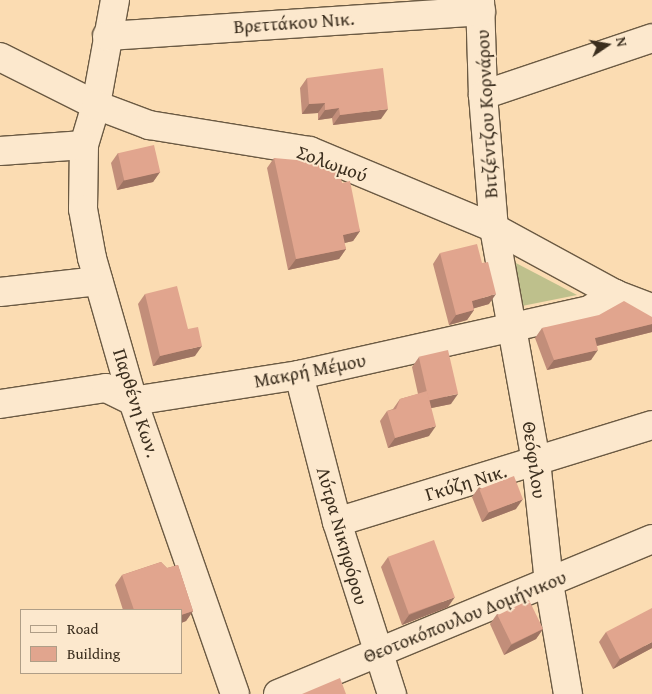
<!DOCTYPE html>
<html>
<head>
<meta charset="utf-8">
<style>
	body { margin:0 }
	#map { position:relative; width:652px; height:694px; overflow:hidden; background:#fbdcb2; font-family:"Gentium Book Plus",serif }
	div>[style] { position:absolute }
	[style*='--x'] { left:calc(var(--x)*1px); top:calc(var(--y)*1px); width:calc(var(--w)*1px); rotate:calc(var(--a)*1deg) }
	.green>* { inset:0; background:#bec08c }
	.roads { filter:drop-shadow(1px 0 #6b5a43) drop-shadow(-1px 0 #6b5a43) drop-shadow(0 1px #6b5a43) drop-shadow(0 -1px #6b5a43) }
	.minor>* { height:28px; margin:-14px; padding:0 14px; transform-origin:14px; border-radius:14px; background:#fce8cd }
	.wall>* { inset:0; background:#c28e7a }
	.shaded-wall>* { inset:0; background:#9e7463 }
	.building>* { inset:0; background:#e1a58e; transform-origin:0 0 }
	span { translate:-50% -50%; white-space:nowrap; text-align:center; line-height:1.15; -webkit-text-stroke:4px #fce8cd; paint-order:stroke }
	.street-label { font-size:19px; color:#3b2e1e }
	.legend { position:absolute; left:20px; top:609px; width:162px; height:65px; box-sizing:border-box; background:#fce8cd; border:1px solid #af9e87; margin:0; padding:6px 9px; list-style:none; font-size:15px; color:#3b2e1e }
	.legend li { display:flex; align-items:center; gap:10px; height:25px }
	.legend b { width:25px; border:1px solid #af9e87 }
	.north { position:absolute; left:582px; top:20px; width:50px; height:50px; -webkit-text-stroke:4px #fce8cd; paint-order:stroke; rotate:78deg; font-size:14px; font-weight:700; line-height:20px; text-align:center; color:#3b2e1e }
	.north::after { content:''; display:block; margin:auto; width:18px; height:22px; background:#3b2e1e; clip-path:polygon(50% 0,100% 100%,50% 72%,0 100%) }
</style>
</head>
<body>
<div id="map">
	<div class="green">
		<i style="clip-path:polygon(514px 262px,577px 295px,522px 306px)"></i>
	</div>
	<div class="roads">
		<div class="minor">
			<i style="--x:115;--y:0;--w:107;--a:100.3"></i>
			<i style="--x:96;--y:105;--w:42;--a:106.7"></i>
			<i style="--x:84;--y:145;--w:64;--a:90.9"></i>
			<i style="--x:83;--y:209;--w:50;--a:79.6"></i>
			<i style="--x:92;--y:258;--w:149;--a:74"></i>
			<i style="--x:133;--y:401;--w:310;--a:70.8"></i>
			<i style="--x:480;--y:0;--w:95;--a:88.2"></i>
			<i style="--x:483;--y:95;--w:133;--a:85.3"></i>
			<i style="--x:494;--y:228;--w:237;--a:79.8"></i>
			<i style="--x:536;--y:461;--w:123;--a:83.9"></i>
			<i style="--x:549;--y:583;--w:113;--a:80.3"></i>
			<i style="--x:107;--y:36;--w:375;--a:-3.8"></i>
			<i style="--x:0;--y:57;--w:107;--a:26.6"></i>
			<i style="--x:96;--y:105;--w:57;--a:20.7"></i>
			<i style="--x:149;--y:125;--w:163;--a:9.2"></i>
			<i style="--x:310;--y:151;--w:199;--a:22.7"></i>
			<i style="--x:494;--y:228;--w:138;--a:28.6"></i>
			<i style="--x:615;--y:294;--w:40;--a:21"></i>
			<i style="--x:483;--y:95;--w:178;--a:-18.6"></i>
			<i style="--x:0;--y:151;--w:84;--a:-4.1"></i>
			<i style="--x:0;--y:292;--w:99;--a:-6.4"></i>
			<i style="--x:299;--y:375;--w:152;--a:75.5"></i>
			<i style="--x:337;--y:522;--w:181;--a:72.3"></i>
			<i style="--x:0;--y:404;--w:107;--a:-8.6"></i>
			<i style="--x:106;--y:388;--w:30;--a:26"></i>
			<i style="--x:133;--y:401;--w:168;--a:-8.9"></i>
			<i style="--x:299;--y:375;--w:297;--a:-12.6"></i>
			<i style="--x:589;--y:310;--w:31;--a:-32"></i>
			<i style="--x:337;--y:522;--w:330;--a:-17.1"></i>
			<i style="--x:278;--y:694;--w:405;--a:-22.5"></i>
		</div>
	</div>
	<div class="wall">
		<i style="clip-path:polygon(307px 78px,381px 119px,333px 125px,332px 118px,318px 120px,318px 113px,302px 114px,300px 88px)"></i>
		<i style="clip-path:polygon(118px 153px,160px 172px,153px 182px,117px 190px,111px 163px)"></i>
		<i style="clip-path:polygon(274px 158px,342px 183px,360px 231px,353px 241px,344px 243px,346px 249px,339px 259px,288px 270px,267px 168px)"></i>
		<i style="clip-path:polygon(440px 253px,489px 304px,474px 308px,474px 310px,467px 320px,449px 325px,433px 264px)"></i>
		<i style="clip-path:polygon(145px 294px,195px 356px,153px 366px,138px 304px)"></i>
		<i style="clip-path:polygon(652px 317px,652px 332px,597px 346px,591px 360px,547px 370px,535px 338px,542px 328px)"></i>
		<i style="clip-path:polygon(419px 357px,451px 404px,431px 408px,429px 436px,388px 448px,380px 421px,387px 411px,393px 409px,400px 399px,418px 394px,412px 367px)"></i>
		<i style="clip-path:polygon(479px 487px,516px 509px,482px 522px,472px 497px)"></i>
		<i style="clip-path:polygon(388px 557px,448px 607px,402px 625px,381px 567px)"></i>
		<i style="clip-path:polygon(161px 562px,167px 568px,178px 565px,193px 611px,186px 621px,181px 623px,181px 610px,123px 610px,115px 585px,122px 575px)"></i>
		<i style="clip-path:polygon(497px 614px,543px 629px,536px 639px,504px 655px,490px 624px)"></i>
		<i style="clip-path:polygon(606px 632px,652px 648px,613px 669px,599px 642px)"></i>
	</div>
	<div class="shaded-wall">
		<i style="clip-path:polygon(325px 103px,318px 113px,302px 114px,309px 104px)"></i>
		<i style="clip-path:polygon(339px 108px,332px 118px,318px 120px,325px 110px)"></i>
		<i style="clip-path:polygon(388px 109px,381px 119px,333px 125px,340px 115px)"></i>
		<i style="clip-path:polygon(160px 172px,153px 182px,117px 190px,124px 180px)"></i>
		<i style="clip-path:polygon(360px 231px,353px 241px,336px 245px,343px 235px)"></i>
		<i style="clip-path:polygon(346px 249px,339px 259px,288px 270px,296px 259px)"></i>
		<i style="clip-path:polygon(496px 294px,489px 304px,465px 311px,472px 301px)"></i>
		<i style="clip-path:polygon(474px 310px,467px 320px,449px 325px,456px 315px)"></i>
		<i style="clip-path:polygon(652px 324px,652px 332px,588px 348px,595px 338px)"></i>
		<i style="clip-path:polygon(202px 346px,195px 356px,153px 366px,160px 356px)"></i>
		<i style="clip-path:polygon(598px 350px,591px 360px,547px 370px,554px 360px)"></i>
		<i style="clip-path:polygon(458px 394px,451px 404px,422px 410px,429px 400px)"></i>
		<i style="clip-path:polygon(436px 426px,429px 436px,388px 448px,395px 438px)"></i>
		<i style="clip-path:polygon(523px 499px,516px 509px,482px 522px,489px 512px)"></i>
		<i style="clip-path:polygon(455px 597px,448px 607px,402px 625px,409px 615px)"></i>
		<i style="clip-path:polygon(193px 611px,186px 621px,181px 623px,181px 615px)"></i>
		<i style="clip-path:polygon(543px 629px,536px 639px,504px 655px,511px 645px)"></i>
		<i style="clip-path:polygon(652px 642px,652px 648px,613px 669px,620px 659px)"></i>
	</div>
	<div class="building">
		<i style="clip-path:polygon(383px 68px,388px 109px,340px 115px,339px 108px,325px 110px,325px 103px,309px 104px,307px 78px)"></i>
		<i style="left:154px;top:145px;width:28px;height:37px;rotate:77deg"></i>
		<i style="clip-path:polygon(274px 158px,330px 163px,339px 167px,342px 183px,350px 181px,360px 231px,343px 235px,346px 249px,296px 259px)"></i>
		<i style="clip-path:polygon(477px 244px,482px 263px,488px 262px,496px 294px,472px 301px,474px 310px,456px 315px,440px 253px)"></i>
		<i style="clip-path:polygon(177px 286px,188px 329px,198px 327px,202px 346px,160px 356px,145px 294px)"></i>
		<i style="clip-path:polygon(624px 301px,652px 317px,652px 324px,595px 338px,598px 350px,554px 360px,542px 328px,599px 315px)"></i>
		<i style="left:448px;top:350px;width:45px;height:30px;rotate:77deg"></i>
		<i style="clip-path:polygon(427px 391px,436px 426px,395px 438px,387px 411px,396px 409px,400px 399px)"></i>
		<i style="left:514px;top:476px;width:25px;height:37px;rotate:69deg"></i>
		<i style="left:434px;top:540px;width:61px;height:49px;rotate:70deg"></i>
		<i style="clip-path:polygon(161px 562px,167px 568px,178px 565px,193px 611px,181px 615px,181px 610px,134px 610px,122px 575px)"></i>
		<i style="left:529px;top:600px;width:32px;height:35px;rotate:64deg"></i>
		<i style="clip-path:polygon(652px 608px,652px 642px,620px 659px,606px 632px)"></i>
		<i style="clip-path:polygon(340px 678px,346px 694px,302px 694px)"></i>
	</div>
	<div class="street-label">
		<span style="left:294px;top:23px;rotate:-4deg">Βρεττάκου Νικ.</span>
		<span style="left:487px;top:114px;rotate:-93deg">Βιτζέντζου Κορνάρου</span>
		<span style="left:332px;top:164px;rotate:20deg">Σολωμού</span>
		<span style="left:310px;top:371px;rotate:-11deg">Μακρή Μέμου</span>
		<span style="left:136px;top:403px;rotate:72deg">Παρθένη Κων.</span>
		<span style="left:534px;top:460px;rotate:82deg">Θεόφιλου</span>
		<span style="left:466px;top:483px;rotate:-17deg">Γκύζη Νικ.</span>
		<span style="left:342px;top:536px;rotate:74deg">Λύτρα Νικηφόρου</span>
		<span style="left:465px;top:617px;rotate:-22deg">Θεοτοκόπουλου Δομήνικου</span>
	</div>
	<ul class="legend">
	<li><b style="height:6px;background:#fce8cd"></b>Road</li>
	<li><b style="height:14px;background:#e1a58e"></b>Building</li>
	</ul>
	<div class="north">N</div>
</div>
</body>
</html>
